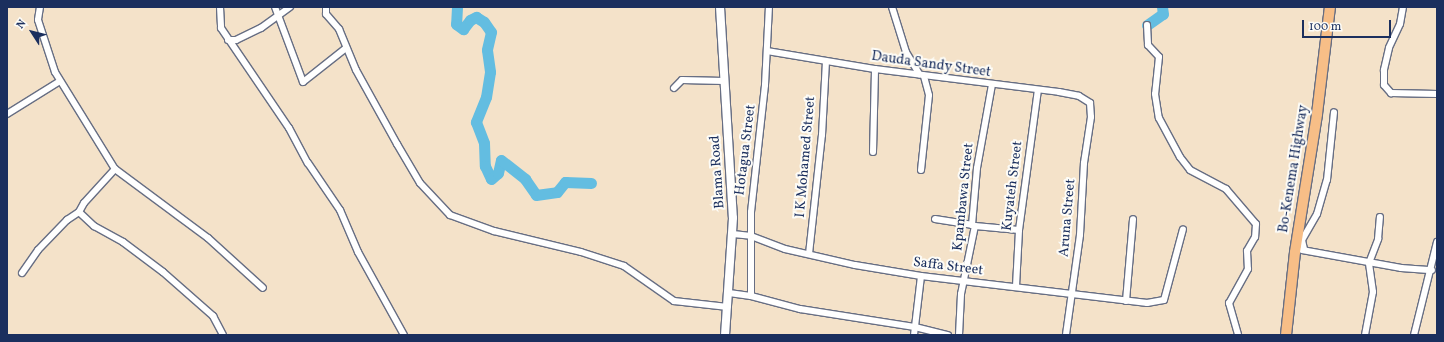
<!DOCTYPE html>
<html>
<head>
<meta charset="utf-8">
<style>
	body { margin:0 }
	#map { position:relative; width:1444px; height:342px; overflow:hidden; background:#f4e2c9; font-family:Vollkorn,serif }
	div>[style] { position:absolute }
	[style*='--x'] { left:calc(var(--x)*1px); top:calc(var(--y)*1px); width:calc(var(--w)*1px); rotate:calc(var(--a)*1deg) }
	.river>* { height:11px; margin:-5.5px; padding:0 5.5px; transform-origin:5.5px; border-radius:5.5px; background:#63bde1 }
	.roads { filter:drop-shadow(1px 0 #676e83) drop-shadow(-1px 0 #676e83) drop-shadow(0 1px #676e83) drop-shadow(0 -1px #676e83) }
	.minor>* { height:6px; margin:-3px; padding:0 3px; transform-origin:3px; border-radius:3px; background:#fff }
	.tertiary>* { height:8px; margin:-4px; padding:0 4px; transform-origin:4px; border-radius:4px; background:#fff }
	.trunk>* { height:10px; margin:-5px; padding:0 5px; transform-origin:5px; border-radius:5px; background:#f7be87 }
	span { translate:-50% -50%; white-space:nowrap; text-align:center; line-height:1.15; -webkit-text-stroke:4px #fdfcf7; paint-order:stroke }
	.street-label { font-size:14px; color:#1b2f5e }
	.frame { position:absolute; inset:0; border:8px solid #1b2f5e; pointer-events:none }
	.north { position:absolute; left:12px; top:12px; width:40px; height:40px; -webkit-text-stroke:3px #fdfcf7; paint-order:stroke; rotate:306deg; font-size:11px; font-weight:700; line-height:16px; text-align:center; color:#1b2f5e }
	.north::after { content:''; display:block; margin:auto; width:14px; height:18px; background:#1b2f5e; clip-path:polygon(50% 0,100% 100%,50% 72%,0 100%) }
	.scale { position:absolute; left:1302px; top:20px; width:89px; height:18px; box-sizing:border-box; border:2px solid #1b2f5e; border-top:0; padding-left:5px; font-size:12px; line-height:14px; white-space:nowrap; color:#1b2f5e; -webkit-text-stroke:3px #fdfcf7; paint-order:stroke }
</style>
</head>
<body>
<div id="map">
	<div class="river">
		<i style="--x:457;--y:7;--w:17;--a:93"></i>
		<i style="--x:456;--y:24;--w:9;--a:36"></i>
		<i style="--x:463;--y:29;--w:11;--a:-52"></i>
		<i style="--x:470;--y:20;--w:7;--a:-27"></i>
		<i style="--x:476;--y:17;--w:9;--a:32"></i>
		<i style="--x:484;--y:22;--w:12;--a:55"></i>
		<i style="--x:491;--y:32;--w:18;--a:103"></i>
		<i style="--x:487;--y:50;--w:22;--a:82"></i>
		<i style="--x:490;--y:72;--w:25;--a:99"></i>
		<i style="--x:486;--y:97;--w:27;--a:112"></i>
		<i style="--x:476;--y:122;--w:22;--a:69"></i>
		<i style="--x:484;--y:143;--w:23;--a:88"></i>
		<i style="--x:485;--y:166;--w:14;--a:65"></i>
		<i style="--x:491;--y:179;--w:9;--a:-41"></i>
		<i style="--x:498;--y:173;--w:13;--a:-77"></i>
		<i style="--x:501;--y:160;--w:31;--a:38"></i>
		<i style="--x:525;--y:179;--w:19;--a:55"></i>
		<i style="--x:536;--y:195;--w:21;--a:-8"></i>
		<i style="--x:557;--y:192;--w:13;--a:-51"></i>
		<i style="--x:565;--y:182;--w:26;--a:2"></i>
		<i style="--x:1147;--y:25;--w:19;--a:-35"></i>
		<i style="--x:1163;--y:14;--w:7;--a:-98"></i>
	</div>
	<div class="roads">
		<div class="minor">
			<i style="--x:40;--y:7;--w:13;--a:99"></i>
			<i style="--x:38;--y:20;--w:55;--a:71.9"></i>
			<i style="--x:55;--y:72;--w:114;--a:58.3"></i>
			<i style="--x:115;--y:169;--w:116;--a:36.6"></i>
			<i style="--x:208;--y:238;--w:74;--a:42.3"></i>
			<i style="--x:220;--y:7;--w:21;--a:87"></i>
			<i style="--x:221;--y:28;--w:121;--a:55.8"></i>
			<i style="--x:289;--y:128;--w:40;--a:62"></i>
			<i style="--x:308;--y:163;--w:57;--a:55.8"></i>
			<i style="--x:340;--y:210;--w:46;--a:66.8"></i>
			<i style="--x:358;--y:252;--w:95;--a:61"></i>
			<i style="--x:275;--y:7;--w:80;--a:69.5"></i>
			<i style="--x:303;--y:82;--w:55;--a:-38.3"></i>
			<i style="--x:326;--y:7;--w:7;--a:90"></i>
			<i style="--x:326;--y:14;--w:20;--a:49"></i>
			<i style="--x:339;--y:29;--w:44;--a:67.5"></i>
			<i style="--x:356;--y:70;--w:85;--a:61"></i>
			<i style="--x:397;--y:144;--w:45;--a:59.5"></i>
			<i style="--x:420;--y:183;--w:44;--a:46.8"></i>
			<i style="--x:450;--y:215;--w:47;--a:20"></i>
			<i style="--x:494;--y:231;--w:89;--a:13.6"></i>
			<i style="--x:581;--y:252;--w:45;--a:18"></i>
			<i style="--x:624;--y:266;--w:61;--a:35"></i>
			<i style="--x:674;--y:301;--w:54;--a:6.3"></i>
			<i style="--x:892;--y:7;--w:47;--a:72.7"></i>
			<i style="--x:906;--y:52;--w:26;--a:59"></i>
			<i style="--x:1403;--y:7;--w:17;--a:100"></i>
			<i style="--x:1400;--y:24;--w:26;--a:115"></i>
			<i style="--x:1389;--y:48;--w:23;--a:103"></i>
			<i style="--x:1384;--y:70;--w:15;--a:90"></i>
			<i style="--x:1384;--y:85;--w:11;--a:49"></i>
			<i style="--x:1391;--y:93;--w:46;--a:1.2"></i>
			<i style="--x:1147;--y:25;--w:20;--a:87"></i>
			<i style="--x:1148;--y:45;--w:16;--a:47"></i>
			<i style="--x:1159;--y:57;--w:37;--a:96"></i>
			<i style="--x:1155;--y:94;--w:24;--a:81"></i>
			<i style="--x:1159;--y:118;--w:44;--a:61.7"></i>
			<i style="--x:1180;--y:157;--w:16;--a:52"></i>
			<i style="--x:1190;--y:170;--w:41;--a:27.8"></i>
			<i style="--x:1226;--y:189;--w:46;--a:49.4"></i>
			<i style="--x:1256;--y:224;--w:13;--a:94"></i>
			<i style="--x:1255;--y:237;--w:16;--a:120"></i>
			<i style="--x:1247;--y:251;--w:18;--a:87"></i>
			<i style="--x:1248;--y:269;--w:39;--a:119"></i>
			<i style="--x:1229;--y:303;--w:33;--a:74"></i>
			<i style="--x:228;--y:40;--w:8;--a:0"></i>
			<i style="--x:236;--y:40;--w:28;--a:-26"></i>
			<i style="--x:261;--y:28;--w:36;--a:-36"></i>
			<i style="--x:767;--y:51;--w:109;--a:9.5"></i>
			<i style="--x:875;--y:69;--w:185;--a:7.1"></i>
			<i style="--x:1059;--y:92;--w:20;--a:11"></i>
			<i style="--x:1079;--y:96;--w:13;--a:32"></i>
			<i style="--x:1090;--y:103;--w:14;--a:86"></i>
			<i style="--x:1091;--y:117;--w:47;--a:98.7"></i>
			<i style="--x:1084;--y:163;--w:72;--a:93.2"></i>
			<i style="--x:1080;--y:235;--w:101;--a:98"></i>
			<i style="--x:674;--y:88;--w:11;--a:-45"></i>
			<i style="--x:682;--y:80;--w:42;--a:1.4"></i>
			<i style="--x:7;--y:114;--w:62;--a:-31.9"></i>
			<i style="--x:873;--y:152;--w:83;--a:-88.6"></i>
			<i style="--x:921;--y:170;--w:75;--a:-83.9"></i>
			<i style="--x:929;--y:95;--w:20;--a:-105"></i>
			<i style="--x:79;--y:212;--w:21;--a:43"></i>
			<i style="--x:94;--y:226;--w:33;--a:29"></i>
			<i style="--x:123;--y:242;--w:50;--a:36.9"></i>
			<i style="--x:163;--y:272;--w:67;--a:41.3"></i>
			<i style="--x:213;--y:316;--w:21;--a:62"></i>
			<i style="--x:935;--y:219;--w:37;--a:9"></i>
			<i style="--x:975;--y:226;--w:44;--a:5.2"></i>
			<i style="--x:733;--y:234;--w:18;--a:6"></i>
			<i style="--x:751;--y:236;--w:36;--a:21"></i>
			<i style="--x:785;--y:249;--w:72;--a:12.9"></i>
			<i style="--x:855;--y:265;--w:67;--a:9.5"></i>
			<i style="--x:921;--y:276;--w:228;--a:6.8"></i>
			<i style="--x:1147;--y:303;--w:17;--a:-10"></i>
			<i style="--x:1164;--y:300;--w:73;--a:-75"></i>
			<i style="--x:1304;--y:249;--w:9;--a:-103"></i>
			<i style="--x:1302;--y:240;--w:30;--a:-60"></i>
			<i style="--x:1317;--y:214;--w:35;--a:-74"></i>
			<i style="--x:1327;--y:180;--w:68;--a:-84.1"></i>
			<i style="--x:1302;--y:250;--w:101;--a:10.3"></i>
			<i style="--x:1401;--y:268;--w:31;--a:4"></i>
			<i style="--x:809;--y:254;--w:120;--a:-83.8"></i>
			<i style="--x:822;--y:135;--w:73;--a:-86.9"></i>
			<i style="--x:22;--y:273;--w:28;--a:-55"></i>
			<i style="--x:38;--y:250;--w:42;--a:-46"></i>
			<i style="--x:67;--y:220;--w:14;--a:-34"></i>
			<i style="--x:79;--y:212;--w:10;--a:-61"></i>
			<i style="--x:84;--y:203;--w:46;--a:-47.6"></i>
			<i style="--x:1016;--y:286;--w:56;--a:-86.9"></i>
			<i style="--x:1019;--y:230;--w:141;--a:-82.3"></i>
			<i style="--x:729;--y:293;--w:22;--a:8"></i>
			<i style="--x:751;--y:296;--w:51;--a:14.9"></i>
			<i style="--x:800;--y:309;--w:116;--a:8.9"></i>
			<i style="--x:915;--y:327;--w:34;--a:14"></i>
			<i style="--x:751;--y:296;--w:84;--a:-90"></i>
			<i style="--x:751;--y:212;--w:128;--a:-83.7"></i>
			<i style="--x:765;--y:85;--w:78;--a:-87.1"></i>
			<i style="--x:1126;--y:301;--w:82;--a:-85.1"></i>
			<i style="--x:914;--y:335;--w:59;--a:-83.2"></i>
			<i style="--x:959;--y:335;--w:41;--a:-87.2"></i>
			<i style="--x:961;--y:294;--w:69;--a:-78.4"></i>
			<i style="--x:975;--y:226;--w:3;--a:-162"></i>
			<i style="--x:972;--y:225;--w:57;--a:-85"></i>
			<i style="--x:977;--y:168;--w:84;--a:-79.8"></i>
			<i style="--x:1365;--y:335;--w:44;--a:-79.5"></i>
			<i style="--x:1373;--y:292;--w:29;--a:-98"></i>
			<i style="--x:1369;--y:263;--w:26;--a:-69"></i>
			<i style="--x:1378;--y:239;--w:22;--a:-85"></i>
			<i style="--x:1414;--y:335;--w:96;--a:-76.1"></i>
		</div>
		<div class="tertiary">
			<i style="--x:720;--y:7;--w:211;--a:86.5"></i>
			<i style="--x:733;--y:218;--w:117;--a:93.9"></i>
		</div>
		<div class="trunk">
			<i style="--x:1286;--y:335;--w:83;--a:-83.8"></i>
			<i style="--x:1295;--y:252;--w:140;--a:-80.9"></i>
			<i style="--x:1317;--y:114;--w:108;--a:-83.1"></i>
		</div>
	</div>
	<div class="street-label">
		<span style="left:931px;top:65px;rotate:8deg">Dauda Sandy Street</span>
		<span style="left:746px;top:150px;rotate:-83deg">Hotagua Street</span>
		<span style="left:806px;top:157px;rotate:-85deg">I K Mohamed Street</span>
		<span style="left:1294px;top:169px;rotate:-81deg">Bo-Kenema Highway</span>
		<span style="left:718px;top:172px;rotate:-94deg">Blama Road</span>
		<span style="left:1013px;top:186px;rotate:-83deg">Kuyateh Street</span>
		<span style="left:964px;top:197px;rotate:-84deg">Kpambawa Street</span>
		<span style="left:1068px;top:218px;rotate:-85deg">Aruna Street</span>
		<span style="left:948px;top:267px;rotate:7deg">Saffa Street</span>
	</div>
	<div class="frame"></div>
	<div class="north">N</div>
	<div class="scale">100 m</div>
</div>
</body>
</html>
